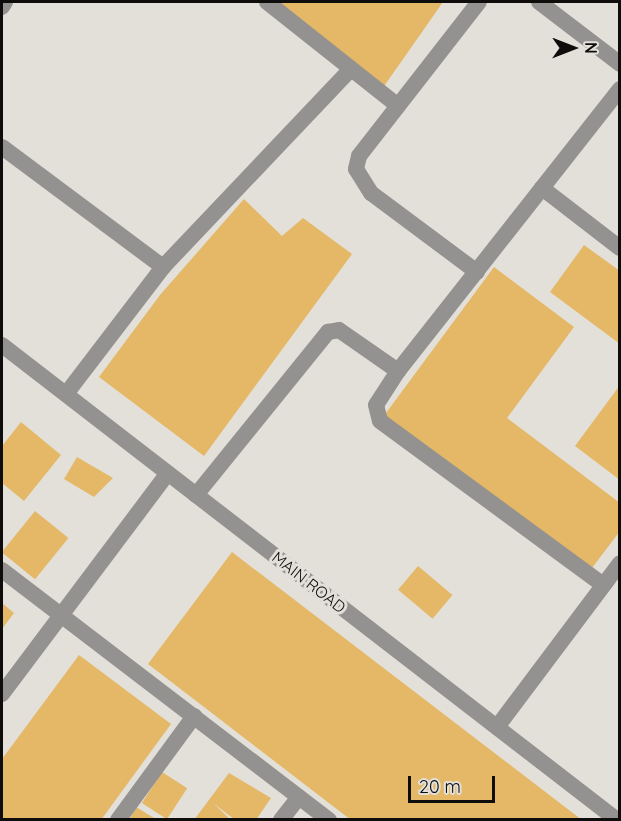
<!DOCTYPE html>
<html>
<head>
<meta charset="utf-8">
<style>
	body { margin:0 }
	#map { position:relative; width:621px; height:821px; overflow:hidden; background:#e3e0da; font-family:Quicksand,sans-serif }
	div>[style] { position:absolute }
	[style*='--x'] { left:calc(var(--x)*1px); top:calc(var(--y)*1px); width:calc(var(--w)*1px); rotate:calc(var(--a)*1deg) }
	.building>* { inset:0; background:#e4b866; transform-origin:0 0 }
	.minor>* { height:16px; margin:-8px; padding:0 8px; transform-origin:8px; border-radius:8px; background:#949290 }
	span { translate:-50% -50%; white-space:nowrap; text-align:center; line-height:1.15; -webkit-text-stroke:6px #e3e0da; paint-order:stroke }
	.street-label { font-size:16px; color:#0e0d0b }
	.frame { position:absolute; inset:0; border:3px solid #0e0d0b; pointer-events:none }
	.north { position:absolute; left:543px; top:18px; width:60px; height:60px; -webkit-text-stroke:4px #e3e0da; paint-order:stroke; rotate:90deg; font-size:16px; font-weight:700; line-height:24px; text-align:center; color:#0e0d0b }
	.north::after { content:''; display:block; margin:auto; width:21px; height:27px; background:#0e0d0b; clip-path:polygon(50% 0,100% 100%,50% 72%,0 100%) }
	.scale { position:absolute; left:408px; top:776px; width:87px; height:27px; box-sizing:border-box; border:3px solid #0e0d0b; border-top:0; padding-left:8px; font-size:18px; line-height:21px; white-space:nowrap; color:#0e0d0b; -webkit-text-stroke:4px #e3e0da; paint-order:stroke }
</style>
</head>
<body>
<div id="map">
	<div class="building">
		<i style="clip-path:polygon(267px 2px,443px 2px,380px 92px)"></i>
		<i style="clip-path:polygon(244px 199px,282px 236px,303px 218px,352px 254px,204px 456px,99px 377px,160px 295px)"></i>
		<i style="clip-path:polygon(584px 245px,620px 271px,620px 344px,550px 292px)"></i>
		<i style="clip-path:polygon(494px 267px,574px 327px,507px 418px,620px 503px,620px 531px,589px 572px,383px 417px)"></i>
		<i style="clip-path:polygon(620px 385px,620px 480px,575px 446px)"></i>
		<i style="clip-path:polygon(21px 422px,61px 455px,24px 501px,2px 483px,2px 446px)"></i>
		<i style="clip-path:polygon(77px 457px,113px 478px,94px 497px,64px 479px)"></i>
		<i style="left:35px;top:511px;width:43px;height:53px;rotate:39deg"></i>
		<i style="clip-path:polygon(232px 552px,582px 820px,351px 820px,148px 664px)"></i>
		<i style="left:418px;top:566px;width:45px;height:31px;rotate:40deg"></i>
		<i style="clip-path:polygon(2px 603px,14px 613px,2px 629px)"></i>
		<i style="clip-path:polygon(79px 655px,171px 724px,101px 820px,2px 820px,2px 759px)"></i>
		<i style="left:162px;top:772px;width:30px;height:37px;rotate:33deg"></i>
		<i style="clip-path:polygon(229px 773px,271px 798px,256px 820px,235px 820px,213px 803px,231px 820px,194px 820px)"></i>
		<i style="clip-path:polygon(136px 807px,154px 818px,153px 820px,129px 820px)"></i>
	</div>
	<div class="minor">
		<i style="--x:267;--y:2;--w:167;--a:38.4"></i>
		<i style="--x:539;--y:2;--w:102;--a:37.4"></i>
		<i style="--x:2;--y:7;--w:6;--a:-59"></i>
		<i style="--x:2;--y:147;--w:201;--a:36.7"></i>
		<i style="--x:542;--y:188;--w:98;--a:37.6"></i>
		<i style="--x:477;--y:272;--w:132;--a:-143.3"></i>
		<i style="--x:371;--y:193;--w:28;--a:-122"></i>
		<i style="--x:356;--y:169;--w:13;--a:-77"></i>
		<i style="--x:359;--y:156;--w:195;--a:-52.1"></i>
		<i style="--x:2;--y:345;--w:777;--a:37.68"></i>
		<i style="--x:398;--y:371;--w:40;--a:122.9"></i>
		<i style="--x:376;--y:405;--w:16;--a:76"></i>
		<i style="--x:380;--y:421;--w:277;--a:36.3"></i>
		<i style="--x:66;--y:394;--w:160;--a:-52.6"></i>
		<i style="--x:163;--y:267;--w:273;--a:-46.5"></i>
		<i style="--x:196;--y:495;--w:210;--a:-51"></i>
		<i style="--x:328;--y:332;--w:11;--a:-10"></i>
		<i style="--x:339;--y:330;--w:72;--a:34.8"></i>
		<i style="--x:398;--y:371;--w:359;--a:-51.8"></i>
		<i style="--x:2;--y:570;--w:412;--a:37.4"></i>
		<i style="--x:2;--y:694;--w:276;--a:-53.1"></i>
		<i style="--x:497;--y:727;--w:205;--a:-53.1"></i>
		<i style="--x:118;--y:820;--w:129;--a:-53.8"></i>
		<i style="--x:281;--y:820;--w:29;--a:-52"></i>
	</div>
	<div class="street-label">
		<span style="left:309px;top:582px;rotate:38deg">MAIN ROAD</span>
	</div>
	<div class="frame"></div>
	<div class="north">N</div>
	<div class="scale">20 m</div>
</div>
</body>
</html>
